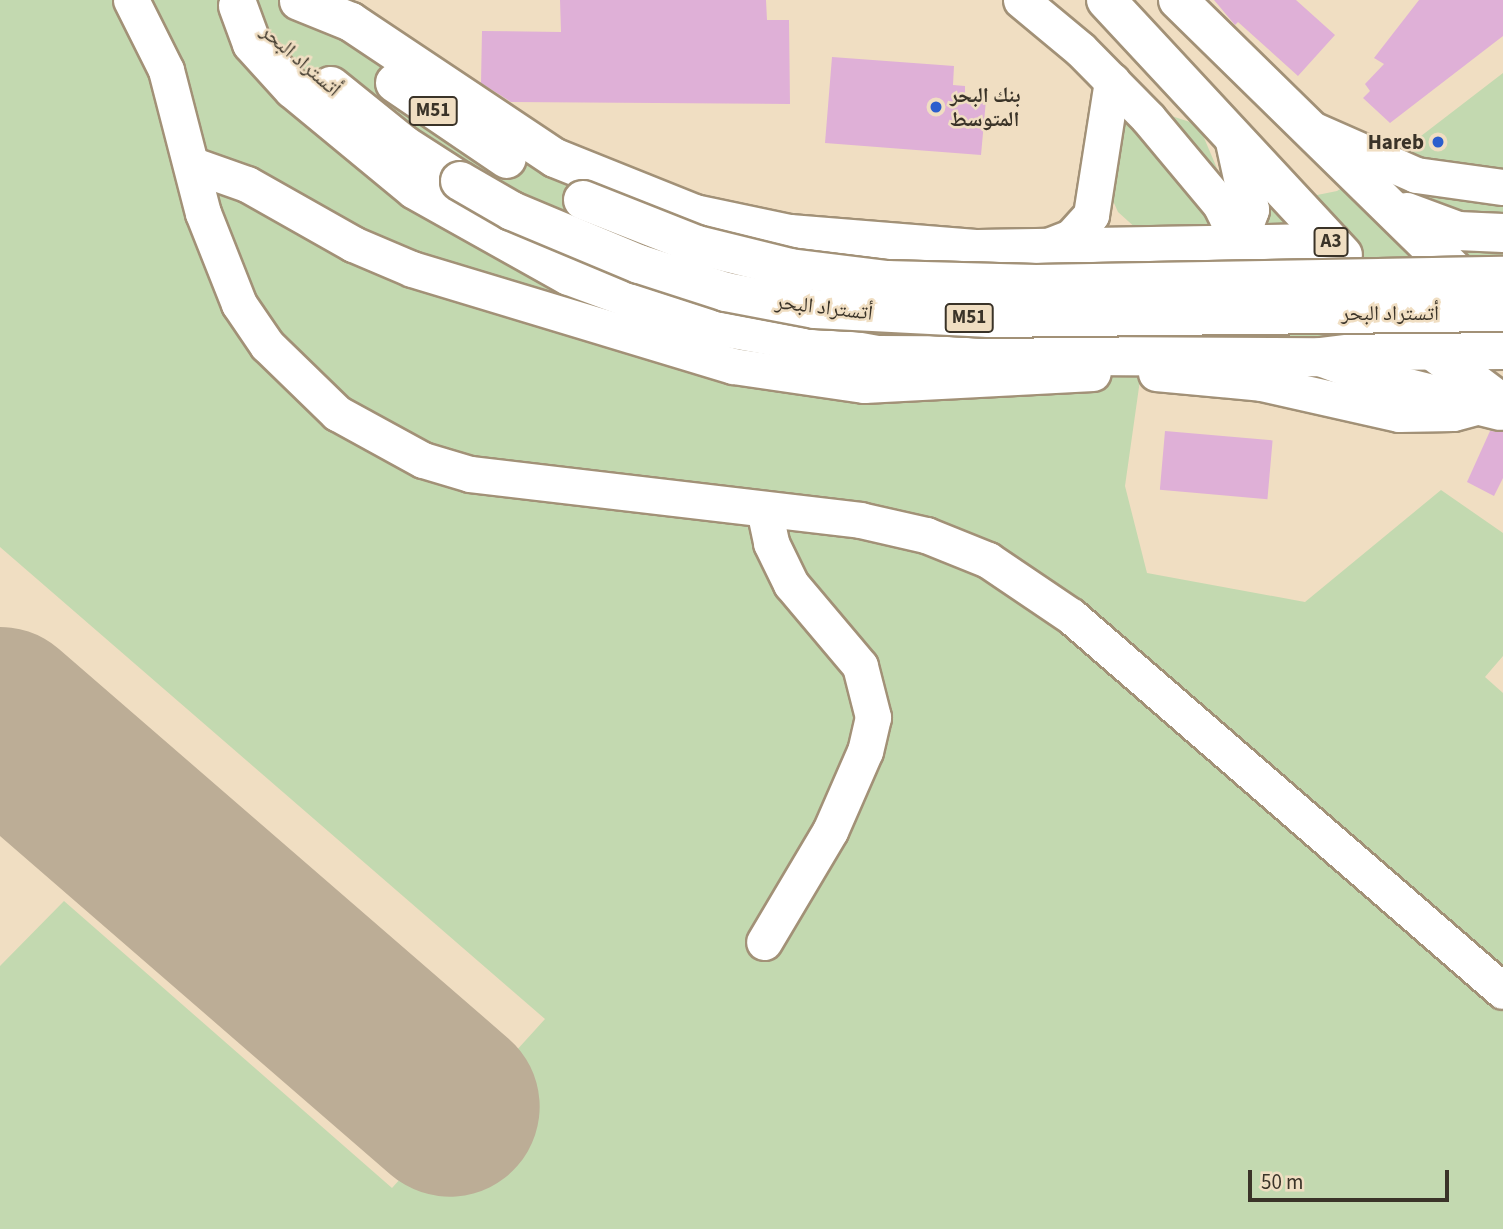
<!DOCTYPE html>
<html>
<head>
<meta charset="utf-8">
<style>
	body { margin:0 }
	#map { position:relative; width:1503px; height:1229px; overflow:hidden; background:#f0dec2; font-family:"Source Sans 3","Noto Naskh Arabic",sans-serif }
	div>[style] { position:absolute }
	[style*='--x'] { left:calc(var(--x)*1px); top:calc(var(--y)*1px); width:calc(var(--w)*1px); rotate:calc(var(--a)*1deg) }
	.green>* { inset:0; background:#c3d9b0 }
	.runway>* { height:180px; margin:-90px; padding:0 90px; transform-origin:90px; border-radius:90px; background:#bcad96 }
	.building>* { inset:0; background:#dfb0d7; transform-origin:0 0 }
	.roads { filter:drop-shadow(2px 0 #a29177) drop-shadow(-2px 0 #a29177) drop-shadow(0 2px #a29177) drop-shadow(0 -2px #a29177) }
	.minor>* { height:35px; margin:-17.5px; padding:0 17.5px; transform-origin:17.5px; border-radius:17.5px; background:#fff }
	.highway>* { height:38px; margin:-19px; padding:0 19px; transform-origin:19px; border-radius:19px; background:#fff }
	.bridges { filter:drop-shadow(2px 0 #a29177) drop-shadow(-2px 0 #a29177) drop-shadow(0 2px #a29177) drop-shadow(0 -2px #a29177) }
	.highway-bridge>* { height:38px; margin:-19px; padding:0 19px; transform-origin:19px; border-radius:19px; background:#fff }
	.dots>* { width:19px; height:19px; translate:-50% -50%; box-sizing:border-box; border:4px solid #f0dec2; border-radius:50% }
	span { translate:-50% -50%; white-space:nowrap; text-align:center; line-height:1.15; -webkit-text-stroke:5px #f0dec2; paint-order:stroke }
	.shield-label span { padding:2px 5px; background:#f0dec2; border:2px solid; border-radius:5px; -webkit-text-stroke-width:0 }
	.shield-label { font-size:19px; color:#3a3328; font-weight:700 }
	.street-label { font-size:21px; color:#3a3328 }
	.poi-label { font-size:21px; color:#3a3328; font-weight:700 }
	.left { translate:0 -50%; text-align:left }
	.right { translate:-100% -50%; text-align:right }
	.scale { position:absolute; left:1248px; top:1170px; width:201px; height:32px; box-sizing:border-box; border:4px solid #3a3328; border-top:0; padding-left:9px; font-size:21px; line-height:24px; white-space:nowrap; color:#3a3328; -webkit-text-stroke:5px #f0dec2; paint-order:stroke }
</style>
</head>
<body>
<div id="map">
	<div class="green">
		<i style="clip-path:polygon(0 0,339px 0,440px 90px,753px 234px,1138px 230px,1118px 212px,1109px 192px,1113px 130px,1128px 116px,1153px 110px,1190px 122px,1202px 133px,1227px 192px,1223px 214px,1337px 191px,1408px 146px,1503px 73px,1503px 352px,1141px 373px,1125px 486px,1147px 573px,1305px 602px,1441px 490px,1503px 533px,1503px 656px,1485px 677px,1503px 693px,1503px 1229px,0 1229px,0 966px,64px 901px,392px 1188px,545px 1019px,0 547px)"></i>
	</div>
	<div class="runway">
		<i style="--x:0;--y:717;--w:595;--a:40.91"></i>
	</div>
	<div class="building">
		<i style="clip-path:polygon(560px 0,766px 0,767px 20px,789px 20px,790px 104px,511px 102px,481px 83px,482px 31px,561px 32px)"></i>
		<i style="clip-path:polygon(1214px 0,1296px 0,1335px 35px,1298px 76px,1238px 22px,1235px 25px)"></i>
		<i style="clip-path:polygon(1419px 0,1503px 0,1503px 36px,1390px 123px,1363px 98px,1370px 91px,1365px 84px,1384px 64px,1374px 58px)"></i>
		<i style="clip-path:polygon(832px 57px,954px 66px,953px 85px,965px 86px,965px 98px,986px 100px,981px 155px,825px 143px)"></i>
		<i style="left:1165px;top:431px;width:108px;height:59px;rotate:5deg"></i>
		<i style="clip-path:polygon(1490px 431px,1503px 432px,1503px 478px,1494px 496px,1467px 482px)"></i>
	</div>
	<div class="roads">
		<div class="minor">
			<i style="--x:131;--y:0;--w:78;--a:63.4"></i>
			<i style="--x:166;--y:70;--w:148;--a:75.5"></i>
			<i style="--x:203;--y:213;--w:98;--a:68.4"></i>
			<i style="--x:239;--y:304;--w:50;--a:55.7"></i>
			<i style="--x:267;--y:345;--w:98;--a:44.2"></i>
			<i style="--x:337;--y:413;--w:98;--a:28.7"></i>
			<i style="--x:423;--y:460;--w:49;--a:16.6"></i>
			<i style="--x:470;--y:474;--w:393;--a:6.7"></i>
			<i style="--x:860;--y:520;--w:68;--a:12.8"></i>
			<i style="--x:926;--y:535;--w:67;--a:22"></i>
			<i style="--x:988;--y:560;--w:100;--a:34"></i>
			<i style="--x:1071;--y:616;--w:572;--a:40.96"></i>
			<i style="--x:1021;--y:0;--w:77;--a:39.7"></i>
			<i style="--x:1080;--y:49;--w:97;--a:45.4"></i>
			<i style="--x:1148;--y:118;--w:112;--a:50.1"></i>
			<i style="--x:1220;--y:204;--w:46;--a:64"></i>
			<i style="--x:1314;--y:130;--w:111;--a:23.8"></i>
			<i style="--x:1416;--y:175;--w:88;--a:7.9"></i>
			<i style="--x:193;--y:165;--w:57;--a:19.4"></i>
			<i style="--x:247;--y:184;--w:122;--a:29.5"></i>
			<i style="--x:353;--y:244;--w:64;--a:23"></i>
			<i style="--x:412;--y:269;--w:335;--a:16.8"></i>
			<i style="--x:733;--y:366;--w:132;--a:8.3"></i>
			<i style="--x:864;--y:385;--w:229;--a:-3"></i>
			<i style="--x:1040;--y:249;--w:33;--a:-21"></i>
			<i style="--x:1071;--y:237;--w:30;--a:-48"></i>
			<i style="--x:1091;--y:215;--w:136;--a:-81.1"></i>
			<i style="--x:1156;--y:373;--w:105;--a:5.4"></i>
			<i style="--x:1261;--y:383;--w:141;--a:12.7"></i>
			<i style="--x:1399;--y:414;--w:54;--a:-1.1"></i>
			<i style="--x:1453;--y:413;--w:27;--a:-15"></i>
			<i style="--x:764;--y:509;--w:35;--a:78"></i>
			<i style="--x:771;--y:543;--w:46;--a:64"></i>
			<i style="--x:791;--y:584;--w:107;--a:49.9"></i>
			<i style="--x:860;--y:666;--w:53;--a:75.7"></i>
			<i style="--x:873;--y:717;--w:35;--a:103"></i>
			<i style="--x:865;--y:751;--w:87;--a:113.6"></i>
			<i style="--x:830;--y:831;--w:129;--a:120.7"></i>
		</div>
		<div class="highway">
			<i style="--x:1106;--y:0;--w:348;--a:47.1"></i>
			<i style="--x:1178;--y:0;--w:421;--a:44.4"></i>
			<i style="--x:299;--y:1;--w:56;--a:22"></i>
			<i style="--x:351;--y:22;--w:245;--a:33.7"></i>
			<i style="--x:555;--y:158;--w:151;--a:21.8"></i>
			<i style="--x:695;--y:214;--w:97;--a:11.9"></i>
			<i style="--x:790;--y:234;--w:189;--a:4.6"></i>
			<i style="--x:978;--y:249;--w:354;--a:-1"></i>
			<i style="--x:238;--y:6;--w:40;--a:69.8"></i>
			<i style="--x:252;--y:44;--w:61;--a:47.7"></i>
			<i style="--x:293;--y:89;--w:158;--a:39.6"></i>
			<i style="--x:415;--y:190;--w:176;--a:29.2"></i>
			<i style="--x:569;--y:276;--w:133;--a:20.2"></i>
			<i style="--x:694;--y:322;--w:187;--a:10.2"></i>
			<i style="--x:878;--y:355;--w:442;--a:0.3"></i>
			<i style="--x:1320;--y:357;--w:49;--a:-7"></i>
			<i style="--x:1369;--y:351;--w:134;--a:-0.4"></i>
			<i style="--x:395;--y:83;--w:135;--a:34.2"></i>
			<i style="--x:331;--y:86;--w:94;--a:38.9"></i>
			<i style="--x:404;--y:145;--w:67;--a:32.7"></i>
			<i style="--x:1407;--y:212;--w:54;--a:20.4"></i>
			<i style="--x:1458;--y:231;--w:45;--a:2.5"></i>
			<i style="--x:1229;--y:267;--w:61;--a:-69.8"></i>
			<i style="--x:1250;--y:210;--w:70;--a:-102.4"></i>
			<i style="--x:1426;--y:346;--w:96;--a:37"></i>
			<i style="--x:1323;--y:358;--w:74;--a:20.6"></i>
			<i style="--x:1392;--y:384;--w:111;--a:14"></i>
		</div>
	</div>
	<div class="bridges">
		<div class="highway-bridge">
			<i style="--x:460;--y:181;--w:60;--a:30"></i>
			<i style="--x:512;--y:211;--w:138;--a:22.7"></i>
			<i style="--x:639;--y:264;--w:91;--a:17.8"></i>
			<i style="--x:726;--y:292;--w:91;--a:10.8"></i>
			<i style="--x:815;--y:309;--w:174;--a:3"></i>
			<i style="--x:989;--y:318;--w:514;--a:-0.67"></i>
			<i style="--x:583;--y:200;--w:123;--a:21.5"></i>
			<i style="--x:697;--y:245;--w:96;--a:13.9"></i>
			<i style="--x:790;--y:268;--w:98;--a:7.1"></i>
			<i style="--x:887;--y:280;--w:149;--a:1.5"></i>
			<i style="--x:1036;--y:284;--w:467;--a:-1"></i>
		</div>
	</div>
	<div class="dots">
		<i style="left:936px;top:107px;background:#2c5ecd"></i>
		<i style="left:1438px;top:142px;background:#2c5ecd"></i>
	</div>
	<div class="shield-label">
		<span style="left:433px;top:111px">M51</span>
		<span style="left:1331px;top:242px">A3</span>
		<span style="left:969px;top:318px">M51</span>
	</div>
	<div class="street-label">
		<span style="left:301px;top:60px;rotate:41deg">أتستراد البحر</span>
		<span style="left:824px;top:307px;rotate:7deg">أتستراد البحر</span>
		<span style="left:1390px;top:313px">أتستراد البحر</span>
	</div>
	<div class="poi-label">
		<span class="left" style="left:950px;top:107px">بنك البحر<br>المتوسط</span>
		<span class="right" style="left:1424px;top:142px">Hareb</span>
	</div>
	<div class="scale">50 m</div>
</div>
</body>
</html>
